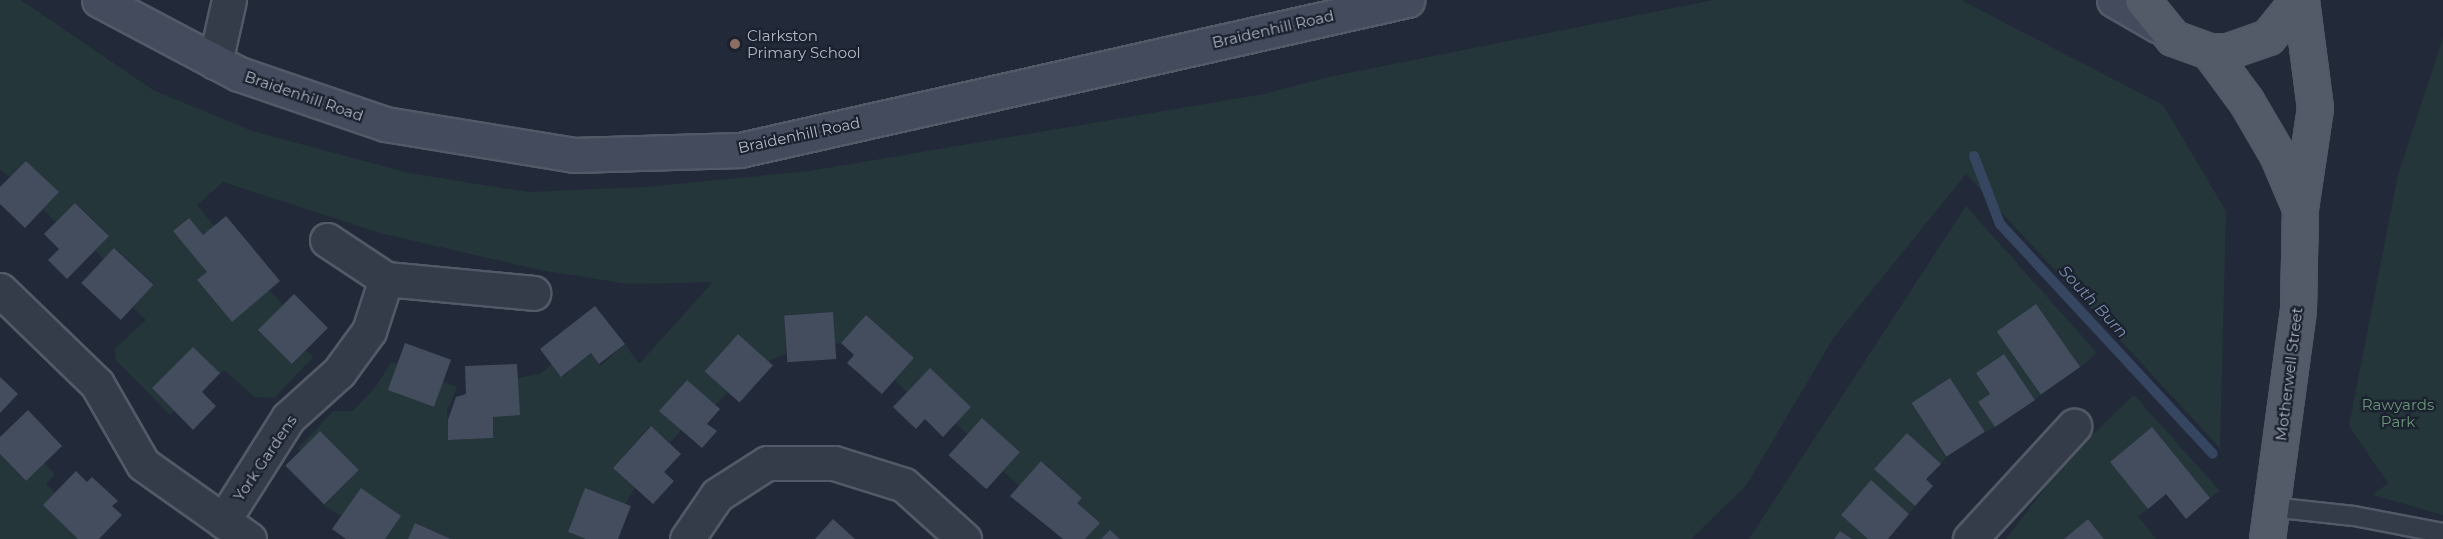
<!DOCTYPE html>
<html>
<head>
<meta charset="utf-8">
<style>
	body { margin:0 }
	#map { position:relative; width:2443px; height:539px; overflow:hidden; background:#222a39; font-family:Montserrat,sans-serif }
	div>[style] { position:absolute }
	[style*='--x'] { left:calc(var(--x)*1px); top:calc(var(--y)*1px); width:calc(var(--w)*1px); rotate:calc(var(--a)*1deg) }
	.green>* { inset:0; background:#24363a }
	.stream>* { height:10px; margin:-5px; padding:0 5px; transform-origin:5px; border-radius:5px; background:#364560 }
	.building>* { inset:0; background:#434d5e; transform-origin:0 0 }
	.roads { filter:drop-shadow(2px 0 #535a67) drop-shadow(-2px 0 #535a67) drop-shadow(0 2px #535a67) drop-shadow(0 -2px #535a67) }
	.lane>* { height:18px; margin:-9px; padding:0 9px; transform-origin:9px; border-radius:9px; background:#353c49 }
	.street>* { height:33px; margin:-16.5px; padding:0 16.5px; transform-origin:16.5px; border-radius:16.5px; background:#353c49 }
	.secondary>* { height:33px; margin:-16.5px; padding:0 16.5px; transform-origin:16.5px; border-radius:16.5px; background:#434b5c }
	.primary>* { height:33px; margin:-16.5px; padding:0 16.5px; transform-origin:16.5px; border-radius:16.5px; background:#535b69 }
	.dots>* { width:16px; height:16px; translate:-50% -50%; box-sizing:border-box; border:3px solid #1b212e; border-radius:50% }
	span { translate:-50% -50%; white-space:nowrap; text-align:center; line-height:1.15; -webkit-text-stroke:4.5px #1b212e; paint-order:stroke }
	.street-label { font-size:15px; color:#b0b7c5 }
	.poi-label { font-size:15px; color:#b0b7c5 }
	.left { translate:0 -50%; text-align:left }
	.park-label { font-size:15px; color:#689676 }
	.water-label { font-size:16px; color:#798cad; font-style:italic }
</style>
</head>
<body>
<div id="map">
	<div class="green">
		<i style="clip-path:polygon(0 0,21px 0,153px 90px,252px 131px,409px 173px,528px 192px,645px 187px,809px 171px,1264px 94px,1324px 78px,1714px 0,1961px 0,2163px 105px,2226px 211px,2220px 448px,1966px 174px,1834px 337px,1747px 484px,1691px 539px,1120px 539px,1110px 530px,1101px 539px,1085px 539px,1099px 523px,1077px 503px,1081px 497px,1042px 461px,1019px 486px,1003px 471px,1020px 452px,968px 435px,956px 423px,930px 369px,907px 392px,895px 380px,914px 358px,866px 315px,841px 343px,835px 344px,833px 312px,784px 315px,786px 354px,768px 361px,738px 334px,705px 370px,728px 392px,715px 405px,686px 380px,660px 411px,681px 430px,670px 443px,650px 426px,613px 468px,635px 488px,625px 504px,585px 489px,568px 532px,586px 539px,451px 539px,416px 523px,408px 539px,385px 539px,324px 506px,359px 470px,320px 431px,301px 451px,298px 448px,334px 411px,353px 411px,377px 385px,391px 362px,457px 387px,447px 411px,449px 440px,493px 438px,493px 417px,518px 378px,540px 374px,552px 364px,562px 377px,591px 353px,600px 366px,625px 344px,639px 364px,713px 282px,628px 284px,540px 270px,380px 233px,223px 182px,197px 205px,214px 226px,203px 235px,188px 218px,173px 231px,207px 272px,197px 281px,232px 322px,269px 290px,283px 305px,259px 331px,293px 364px,306px 350px,313px 357px,274px 398px,255px 397px,224px 370px,220px 374px,193px 347px,152px 388px,174px 411px,170px 415px,116px 360px,115px 349px,146px 320px,133px 307px,154px 284px,115px 248px,104px 259px,95px 250px,109px 235px,76px 203px,56px 222px,43px 209px,59px 192px,26px 161px,10px 177px,0 170px)"></i>
		<i style="clip-path:polygon(2443px 38px,2443px 515px,2373px 495px,2388px 483px,2349px 426px,2398px 175px)"></i>
		<i style="clip-path:polygon(1966px 206px,2097px 353px,2080px 367px,2036px 304px,1997px 332px,2042px 394px,2035px 400px,2004px 354px,1976px 373px,1990px 394px,1978px 402px,1995px 427px,1990px 430px,1985px 432px,1950px 378px,1911px 403px,1946px 458px,1941px 464px,1907px 433px,1874px 469px,1915px 506px,1909px 514px,1871px 481px,1841px 515px,1868px 539px,1852px 539px,1840px 531px,1834px 539px,1749px 539px)"></i>
		<i style="clip-path:polygon(2134px 395px,2220px 491px,2210px 498px,2152px 427px,2110px 462px,2148px 509px,2138px 516px,2156px 539px,2104px 539px,2088px 519px,2064px 539px,2006px 539px,2065px 461px)"></i>
		<i style="clip-path:polygon(0 454px,25px 481px,44px 463px,55px 474px,46px 484px,55px 493px,78px 539px,0 539px)"></i>
	</div>
	<div class="stream">
		<i style="--x:1974;--y:156;--w:73;--a:69.1"></i>
		<i style="--x:2000;--y:224;--w:313;--a:47.2"></i>
	</div>
	<div class="building">
		<i style="clip-path:polygon(26px 161px,59px 192px,25px 228px,0 204px,0 187px)"></i>
		<i style="clip-path:polygon(75px 203px,109px 236px,67px 279px,48px 260px,59px 249px,44px 234px)"></i>
		<i style="clip-path:polygon(226px 216px,280px 281px,232px 322px,197px 280px,207px 272px,173px 231px,189px 218px,203px 235px)"></i>
		<i style="left:114px;top:248px;width:54px;height:48px;rotate:43deg"></i>
		<i style="left:294px;top:294px;width:48px;height:51px;rotate:45deg"></i>
		<i style="left:2036px;top:304px;width:77px;height:48px;rotate:55deg"></i>
		<i style="clip-path:polygon(595px 306px,625px 344px,599px 364px,591px 353px,561px 377px,540px 349px)"></i>
		<i style="left:833px;top:312px;width:47px;height:49px;rotate:86deg"></i>
		<i style="clip-path:polygon(866px 315px,914px 358px,882px 394px,847px 363px,854px 355px,841px 343px)"></i>
		<i style="left:738px;top:334px;width:47px;height:50px;rotate:42deg"></i>
		<i style="left:405px;top:343px;width:49px;height:50px;rotate:20deg"></i>
		<i style="clip-path:polygon(193px 347px,220px 373px,202px 392px,216px 406px,193px 430px,152px 388px)"></i>
		<i style="clip-path:polygon(2004px 354px,2035px 400px,1995px 427px,1978px 402px,1990px 394px,1976px 373px)"></i>
		<i style="clip-path:polygon(517px 364px,520px 415px,493px 417px,493px 438px,448px 440px,448px 420px,456px 397px,466px 394px,465px 366px)"></i>
		<i style="clip-path:polygon(930px 368px,971px 407px,943px 437px,925px 419px,916px 429px,893px 407px)"></i>
		<i style="clip-path:polygon(0 377px,18px 394px,0 413px)"></i>
		<i style="left:1950px;top:378px;width:64px;height:46px;rotate:57deg"></i>
		<i style="clip-path:polygon(687px 380px,720px 409px,707px 424px,717px 431px,702px 448px,659px 411px)"></i>
		<i style="clip-path:polygon(28px 410px,62px 446px,26px 481px,0 454px,0 437px)"></i>
		<i style="left:982px;top:418px;width:51px;height:50px;rotate:42deg"></i>
		<i style="clip-path:polygon(651px 426px,681px 454px,664px 472px,674px 481px,653px 504px,613px 468px)"></i>
		<i style="clip-path:polygon(2152px 427px,2210px 498px,2186px 519px,2166px 494px,2148px 509px,2110px 462px)"></i>
		<i style="left:320px;top:431px;width:55px;height:49px;rotate:45deg"></i>
		<i style="clip-path:polygon(1907px 433px,1941px 464px,1926px 479px,1933px 486px,1915px 506px,1874px 469px)"></i>
		<i style="clip-path:polygon(1041px 461px,1082px 498px,1077px 503px,1100px 523px,1085px 539px,1063px 539px,1010px 496px)"></i>
		<i style="clip-path:polygon(76px 471px,87px 482px,92px 477px,118px 501px,112px 506px,122px 515px,99px 539px,78px 539px,43px 505px)"></i>
		<i style="clip-path:polygon(1871px 480px,1909px 514px,1888px 539px,1868px 539px,1841px 515px)"></i>
		<i style="clip-path:polygon(361px 488px,401px 516px,385px 539px,346px 539px,332px 529px)"></i>
		<i style="clip-path:polygon(585px 488px,631px 506px,618px 539px,586px 539px,568px 532px)"></i>
		<i style="clip-path:polygon(833px 519px,855px 539px,815px 539px)"></i>
		<i style="clip-path:polygon(2088px 519px,2104px 539px,2064px 539px)"></i>
		<i style="clip-path:polygon(415px 523px,451px 539px,408px 539px)"></i>
		<i style="clip-path:polygon(1110px 530px,1120px 539px,1101px 539px)"></i>
		<i style="clip-path:polygon(1840px 531px,1852px 539px,1834px 539px)"></i>
	</div>
	<div class="roads">
		<div class="lane">
			<i style="--x:2271;--y:507;--w:83;--a:6.2"></i>
			<i style="--x:2354;--y:516;--w:91;--a:10.8"></i>
		</div>
		<div class="street">
			<i style="--x:215;--y:62;--w:64;--a:-77.3"></i>
			<i style="--x:327;--y:240;--w:71;--a:33.5"></i>
			<i style="--x:386;--y:279;--w:148;--a:5.4"></i>
			<i style="--x:0;--y:290;--w:135;--a:44.1"></i>
			<i style="--x:97;--y:384;--w:92;--a:60.1"></i>
			<i style="--x:143;--y:464;--w:130;--a:35.3"></i>
			<i style="--x:223;--y:521;--w:122;--a:-57.7"></i>
			<i style="--x:288;--y:418;--w:69;--a:-42"></i>
			<i style="--x:339;--y:372;--w:51;--a:-53.8"></i>
			<i style="--x:369;--y:331;--w:55;--a:-71.9"></i>
			<i style="--x:687;--y:539;--w:53;--a:-55.7"></i>
			<i style="--x:717;--y:495;--w:59;--a:-32.6"></i>
			<i style="--x:767;--y:463;--w:67;--a:0"></i>
			<i style="--x:834;--y:463;--w:73;--a:17.4"></i>
			<i style="--x:904;--y:485;--w:81;--a:42"></i>
			<i style="--x:1970;--y:539;--w:154;--a:-47.4"></i>
		</div>
		<div class="secondary">
			<i style="--x:99;--y:0;--w:158;--a:27.9"></i>
			<i style="--x:239;--y:74;--w:154;--a:18.9"></i>
			<i style="--x:385;--y:124;--w:192;--a:9.3"></i>
			<i style="--x:574;--y:155;--w:166;--a:-1.7"></i>
			<i style="--x:740;--y:150;--w:684;--a:-12.67"></i>
			<i style="--x:2114;--y:0;--w:52;--a:30"></i>
		</div>
		<div class="primary">
			<i style="--x:2142;--y:0;--w:49;--a:50.8"></i>
			<i style="--x:2173;--y:38;--w:38;--a:20"></i>
			<i style="--x:2209;--y:51;--w:19;--a:0"></i>
			<i style="--x:2228;--y:51;--w:42;--a:-19.3"></i>
			<i style="--x:2268;--y:37;--w:48;--a:-51"></i>
			<i style="--x:2209;--y:51;--w:62;--a:53.5"></i>
			<i style="--x:2246;--y:101;--w:61;--a:59.7"></i>
			<i style="--x:2277;--y:154;--w:59;--a:66.9"></i>
			<i style="--x:2267;--y:539;--w:231;--a:-82.3"></i>
			<i style="--x:2298;--y:310;--w:102;--a:-88.9"></i>
			<i style="--x:2300;--y:208;--w:101;--a:-81.5"></i>
			<i style="--x:2315;--y:108;--w:109;--a:-97.4"></i>
		</div>
	</div>
	<div class="dots">
		<i style="left:735px;top:44px;background:#8d6e63"></i>
	</div>
	<div class="street-label">
		<span style="left:1273px;top:29px;rotate:-13deg">Braidenhill Road</span>
		<span style="left:304px;top:96px;rotate:19deg">Braidenhill Road</span>
		<span style="left:799px;top:135px;rotate:-12deg">Braidenhill Road</span>
		<span style="left:2289px;top:374px;rotate:-83deg">Motherwell Street</span>
		<span style="left:265px;top:458px;rotate:-56deg">York Gardens</span>
	</div>
	<div class="poi-label">
		<span class="left" style="left:747px;top:44px">Clarkston<br>Primary School</span>
	</div>
	<div class="park-label">
		<span style="left:2398px;top:413px">Rawyards<br>Park</span>
	</div>
	<div class="water-label">
		<span style="left:2093px;top:302px;rotate:47deg">South Burn</span>
	</div>
</div>
</body>
</html>
